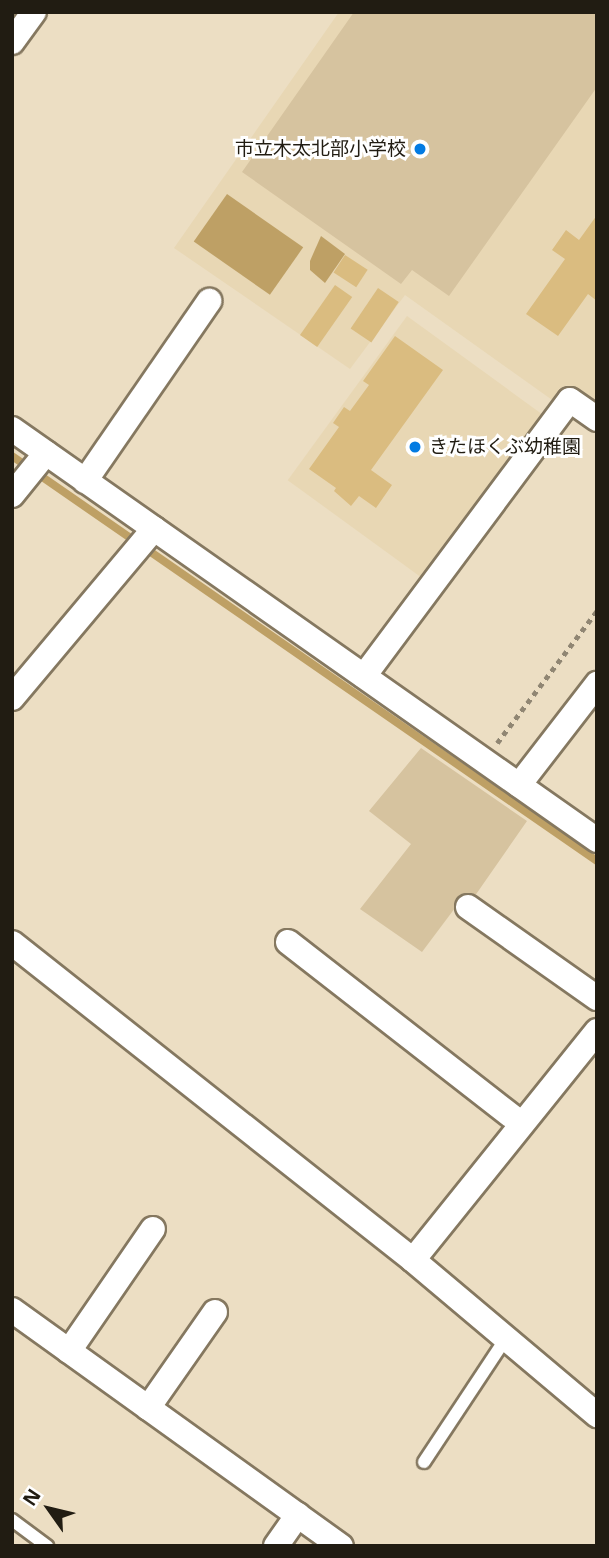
<!DOCTYPE html>
<html>
<head>
<meta charset="utf-8">
<style>
	body { margin:0 }
	#map { position:relative; width:609px; height:1558px; overflow:hidden; background:#ecdec3; font-family:"Noto Sans","Noto Sans JP",sans-serif }
	div>[style] { position:absolute }
	[style*='--x'] { left:calc(var(--x)*1px); top:calc(var(--y)*1px); width:calc(var(--w)*1px); rotate:calc(var(--a)*1deg) }
	.built>* { inset:0; background:#e8d7b4; transform-origin:0 0 }
	.green>* { inset:0; background:#d6c39f }
	.water>* { inset:0; background:#bea065; transform-origin:0 0 }
	.stream>* { height:8px; margin:-4px; padding:0 4px; transform-origin:4px; border-radius:4px; background:#bea065 }
	.building>* { inset:0; background:#dabc80; transform-origin:0 0 }
	.path>* { height:4.5px; margin-top:-2.25px; transform-origin:0; background:repeating-linear-gradient(90deg,#908673 0 5px,transparent 0 10px) }
	.roads { filter:drop-shadow(2px 0 #857860) drop-shadow(-2px 0 #857860) drop-shadow(0 2px #857860) drop-shadow(0 -2px #857860) }
	.lane>* { height:12px; margin:-6px; padding:0 6px; transform-origin:6px; border-radius:6px; background:#fff }
	.street>* { height:24px; margin:-12px; padding:0 12px; transform-origin:12px; border-radius:12px; background:#fff }
	.dots>* { width:19px; height:19px; translate:-50% -50%; box-sizing:border-box; border:4px solid #fff; border-radius:50% }
	span { translate:-50% -50%; white-space:nowrap; text-align:center; line-height:1.15; -webkit-text-stroke:6px #fff; paint-order:stroke }
	.poi-label { font-size:19px; color:#211c12 }
	.right { translate:-100% -50%; text-align:right }
	.left { translate:0 -50%; text-align:left }
	.frame { position:absolute; inset:0; border:14px solid #211c12; pointer-events:none }
	.north { position:absolute; left:14px; top:1474px; width:70px; height:70px; -webkit-text-stroke:5px #fff; paint-order:stroke; rotate:304deg; font-size:19px; font-weight:700; line-height:28px; text-align:center; color:#211c12 }
	.north::after { content:''; display:block; margin:auto; width:24px; height:32px; background:#211c12; clip-path:polygon(50% 0,100% 100%,50% 72%,0 100%) }
</style>
</head>
<body>
<div id="map">
	<div class="built">
		<i style="clip-path:polygon(339px 12px,597px 12px,597px 407px,566px 385px,555px 402px,405px 295px,350px 369px,174px 248px)"></i>
		<i style="left:407px;top:316px;width:167px;height:203px;rotate:36deg"></i>
	</div>
	<div class="green">
		<i style="clip-path:polygon(354px 12px,597px 12px,597px 87px,449px 296px,412px 270px,401px 284px,242px 172px)"></i>
		<i style="clip-path:polygon(421px 748px,527px 821px,463px 913px,455px 908px,422px 952px,360px 909px,411px 844px,369px 811px)"></i>
	</div>
	<div class="water">
		<i style="left:227px;top:194px;width:93px;height:58px;rotate:35deg"></i>
		<i style="clip-path:polygon(321px 236px,345px 254px,325px 283px,310px 270px,310px 261px)"></i>
	</div>
	<div class="stream">
		<i style="--x:12;--y:456;--w:712;--a:34.7"></i>
	</div>
	<div class="building">
		<i style="clip-path:polygon(597px 215px,597px 301px,588px 294px,558px 336px,526px 314px,565px 259px,552px 250px,566px 230px,579px 240px)"></i>
		<i style="left:345px;top:255px;width:27px;height:21px;rotate:33deg"></i>
		<i style="left:335px;top:285px;width:21px;height:61px;rotate:35deg"></i>
		<i style="left:378px;top:288px;width:25px;height:49px;rotate:34deg"></i>
		<i style="clip-path:polygon(395px 336px,443px 370px,371px 470px,392px 485px,376px 508px,359px 496px,351px 506px,334px 491px,336px 488px,309px 469px,339px 427px,333px 423px,344px 407px,350px 411px,369px 385px,363px 381px)"></i>
	</div>
	<div class="path">
		<i style="--x:497;--y:743;--w:166;--a:-52.9"></i>
	</div>
	<div class="roads">
		<div class="lane">
			<i style="--x:424;--y:1462;--w:149;--a:-56.5"></i>
			<i style="--x:12;--y:1520;--w:44;--a:36.6"></i>
		</div>
		<div class="street">
			<i style="--x:12;--y:42;--w:37;--a:-54"></i>
			<i style="--x:12;--y:429;--w:715;--a:35.09"></i>
			<i style="--x:85;--y:481;--w:219;--a:-55.4"></i>
			<i style="--x:12;--y:495;--w:54;--a:-51"></i>
			<i style="--x:364;--y:676;--w:344;--a:-53.3"></i>
			<i style="--x:570;--y:400;--w:33;--a:35"></i>
			<i style="--x:12;--y:698;--w:221;--a:-50"></i>
			<i style="--x:519;--y:785;--w:128;--a:-52.3"></i>
			<i style="--x:468;--y:907;--w:158;--a:35.2"></i>
			<i style="--x:288;--y:942;--w:296;--a:37.9"></i>
			<i style="--x:12;--y:943;--w:511;--a:38.33"></i>
			<i style="--x:413;--y:1260;--w:241;--a:40.1"></i>
			<i style="--x:413;--y:1260;--w:294;--a:-51.2"></i>
			<i style="--x:12;--y:1310;--w:405;--a:35.7"></i>
			<i style="--x:69;--y:1351;--w:148;--a:-55.5"></i>
			<i style="--x:148;--y:1408;--w:117;--a:-55.1"></i>
			<i style="--x:276;--y:1546;--w:38;--a:-55"></i>
		</div>
	</div>
	<div class="dots">
		<i style="left:420px;top:149px;background:#037be2"></i>
		<i style="left:415px;top:447px;background:#037be2"></i>
	</div>
	<div class="poi-label">
		<span class="right" style="left:406px;top:149px">市立木太北部小学校</span>
		<span class="left" style="left:429px;top:447px">きたほくぶ幼稚園</span>
	</div>
	<div class="frame"></div>
	<div class="north">N</div>
</div>
</body>
</html>
